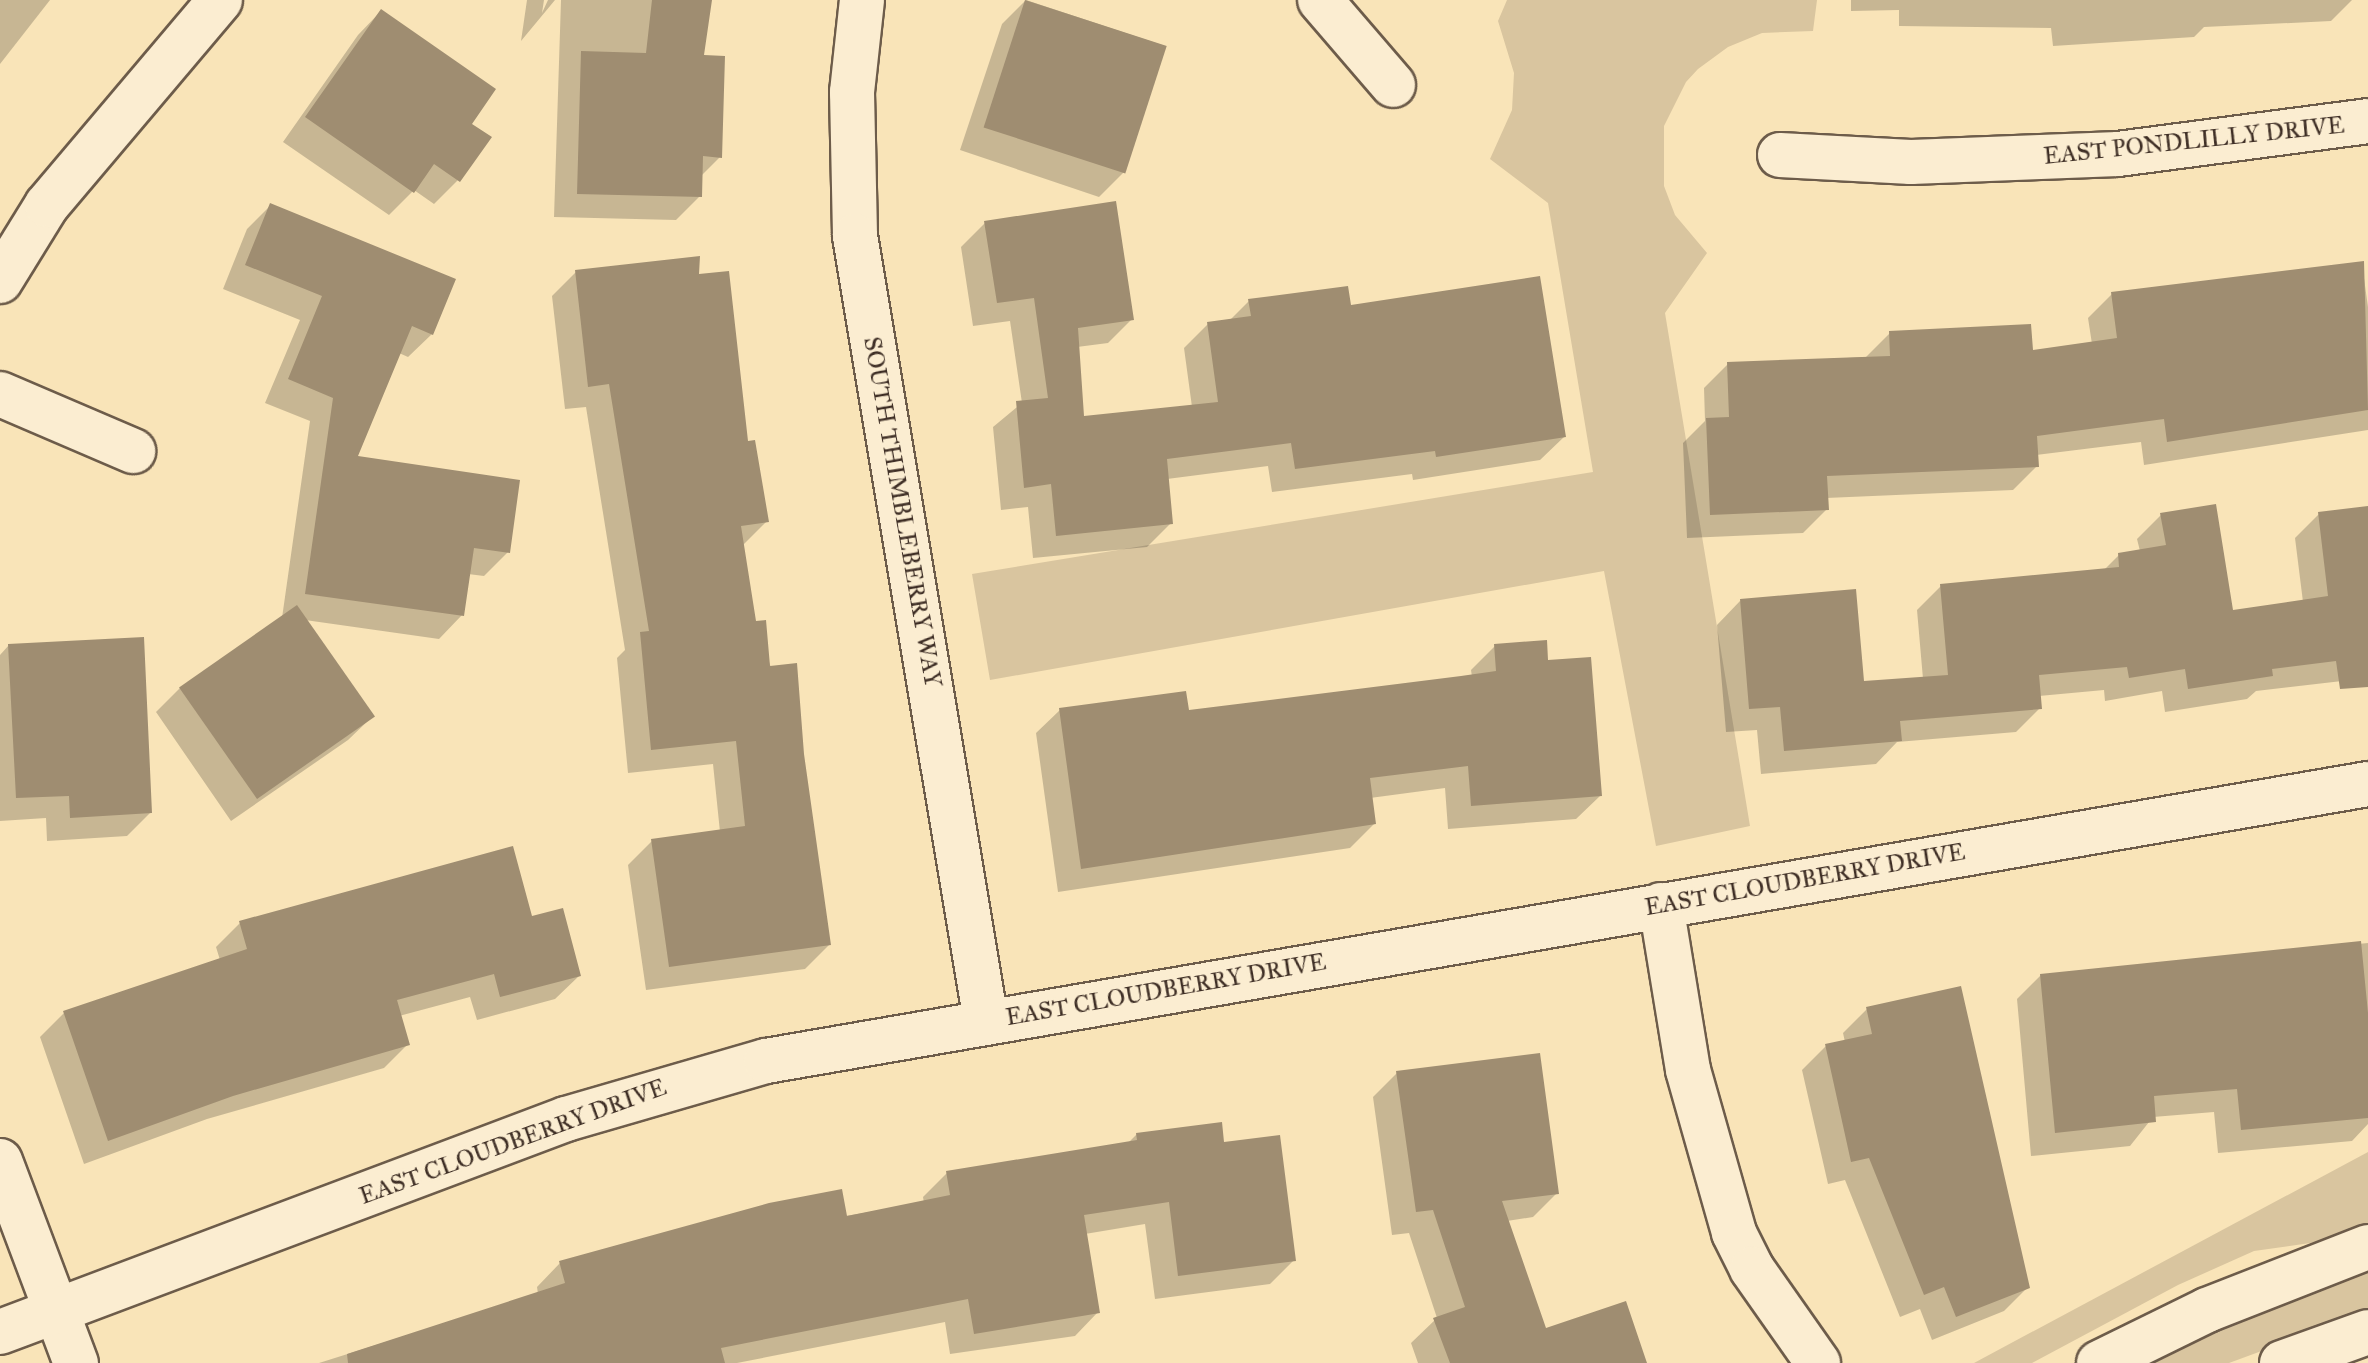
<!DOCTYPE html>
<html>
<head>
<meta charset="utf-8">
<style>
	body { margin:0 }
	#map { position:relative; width:2368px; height:1363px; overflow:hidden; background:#f9e4b8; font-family:"IM FELL Great Primer",serif }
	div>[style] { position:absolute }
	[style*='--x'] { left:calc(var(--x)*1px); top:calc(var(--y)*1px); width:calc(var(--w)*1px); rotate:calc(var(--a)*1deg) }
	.green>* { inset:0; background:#d9c59f }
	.shadow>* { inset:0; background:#0003 }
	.building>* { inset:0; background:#9f8d71; transform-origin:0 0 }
	.roads { filter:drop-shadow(2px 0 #6d5c4a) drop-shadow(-2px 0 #6d5c4a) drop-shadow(0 2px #6d5c4a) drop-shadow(0 -2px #6d5c4a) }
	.minor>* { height:44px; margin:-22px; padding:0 22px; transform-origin:22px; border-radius:22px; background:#fbedd1 }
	span { translate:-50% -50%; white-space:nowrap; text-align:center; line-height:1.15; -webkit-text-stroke:6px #fbedd1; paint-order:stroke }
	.street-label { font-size:24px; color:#3e2e25 }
</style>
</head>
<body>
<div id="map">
	<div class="green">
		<i style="clip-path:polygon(1507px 0,1817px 0,1813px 31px,1762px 33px,1728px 47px,1698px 69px,1686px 82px,1664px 126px,1664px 186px,1675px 215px,1707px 253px,1665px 313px,1750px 826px,1656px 846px,1604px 571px,990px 680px,972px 574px,1593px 472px,1548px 203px,1490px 159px,1512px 110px,1514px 73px,1498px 21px)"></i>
		<i style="clip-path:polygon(2368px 1152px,2368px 1226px,2324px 1241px,2254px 1251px,2178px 1285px,2032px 1363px,1974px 1363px)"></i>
		<i style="clip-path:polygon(2368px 1267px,2368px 1312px,2229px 1363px,2134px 1363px)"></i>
	</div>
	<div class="shadow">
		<i style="clip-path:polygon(0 0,50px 0,0 64px)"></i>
		<i style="clip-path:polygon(527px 0,544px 0,542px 13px,548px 0,555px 0,521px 41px)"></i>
		<i style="clip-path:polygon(561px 0,710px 0,702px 57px,720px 157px,701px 176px,700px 196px,676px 220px,554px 217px)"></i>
		<i style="clip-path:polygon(1026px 0,1165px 46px,1123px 173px,1099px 197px,960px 150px,1002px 24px)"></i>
		<i style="clip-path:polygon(1851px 0,2352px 0,2331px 21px,2204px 27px,2194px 37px,2053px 46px,2051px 28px,1899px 26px,1899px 10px,1851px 11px)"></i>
		<i style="clip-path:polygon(381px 11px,470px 124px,458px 180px,434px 204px,414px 190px,389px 215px,283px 142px,358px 35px)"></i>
		<i style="clip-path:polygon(271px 205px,432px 334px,408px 357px,399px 353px,356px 457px,508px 552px,484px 576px,468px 574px,462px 615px,439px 639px,305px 620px,372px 717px,348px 740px,231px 821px,156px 712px,180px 688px,282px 618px,310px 421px,265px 403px,300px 320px,223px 289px,247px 229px)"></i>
		<i style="clip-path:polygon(985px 223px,1132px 319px,1108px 343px,1077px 347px,1082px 418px,1192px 407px,1184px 348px,1208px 324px,1229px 321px,1249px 301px,1349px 308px,1564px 437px,1540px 460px,1413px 480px,1412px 474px,1272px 492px,1268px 466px,1167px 479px,1171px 523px,1147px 547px,1033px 558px,1028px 507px,1001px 510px,993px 427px,1022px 403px,1010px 321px,973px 326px,961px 247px)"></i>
		<i style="clip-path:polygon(2362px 264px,2368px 307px,2368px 430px,2144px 465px,2141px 442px,2036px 455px,2037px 466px,2013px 490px,1826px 498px,1827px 509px,1803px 533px,1687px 538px,1683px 443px,1705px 421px,1704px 388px,1728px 364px,1866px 357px,1890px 333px,2031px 352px,2092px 344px,2088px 318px,2112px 294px)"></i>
		<i style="clip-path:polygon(576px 272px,697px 276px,767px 521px,742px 546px,755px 623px,802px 754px,829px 945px,805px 969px,646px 990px,628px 865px,652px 841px,720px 832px,713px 764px,628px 773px,617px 658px,625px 650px,586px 407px,565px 409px,552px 296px)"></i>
		<i style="clip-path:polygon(2368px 508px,2368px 678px,2256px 691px,2247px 699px,2165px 712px,2162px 691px,2105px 701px,2104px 690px,2039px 696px,2040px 708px,2016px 732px,1897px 742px,1876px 764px,1761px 774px,1757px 730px,1726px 732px,1717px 625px,1740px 601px,1863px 683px,1923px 679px,1917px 610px,1941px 586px,2103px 571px,2119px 555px,2140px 551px,2137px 539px,2161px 515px,2231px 613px,2303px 602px,2295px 538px,2319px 514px)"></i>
		<i style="clip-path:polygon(9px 645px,150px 813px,127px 836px,47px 841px,46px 818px,0 821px,0 655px)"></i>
		<i style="clip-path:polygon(1495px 646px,1546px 662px,1600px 796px,1576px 819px,1448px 829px,1445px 788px,1370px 798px,1374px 824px,1350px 848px,1058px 892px,1036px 733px,1060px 710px,1187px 712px,1472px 677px,1471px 670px)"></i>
		<i style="clip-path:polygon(531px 919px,579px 976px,555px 999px,477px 1020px,470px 997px,399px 1016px,408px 1044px,384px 1068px,207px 1119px,84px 1164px,40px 1037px,64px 1013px,220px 960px,216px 947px,240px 923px)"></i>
		<i style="clip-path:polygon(2368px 943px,2368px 1124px,2352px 1141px,2218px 1153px,2214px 1112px,2153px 1117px,2130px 1146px,2031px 1156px,2017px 999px,2041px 975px)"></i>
		<i style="clip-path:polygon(1867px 1009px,2028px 1287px,2004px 1311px,1932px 1340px,1920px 1309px,1900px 1317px,1845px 1180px,1828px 1184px,1802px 1070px,1826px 1046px,1845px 1042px,1843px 1033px)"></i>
		<i style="clip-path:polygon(1397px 1073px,1557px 1193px,1533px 1217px,1507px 1221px,1544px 1331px,1645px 1363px,1418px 1363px,1411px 1343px,1437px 1318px,1409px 1233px,1392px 1235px,1373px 1097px)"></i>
		<i style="clip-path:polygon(1137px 1134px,1223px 1144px,1294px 1260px,1270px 1284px,1155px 1299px,1145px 1224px,1085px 1234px,1098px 1312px,1075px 1336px,950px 1354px,945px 1322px,737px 1363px,319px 1363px,538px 1294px,537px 1287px,560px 1263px,924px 1203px,923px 1197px,947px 1173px,1128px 1143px)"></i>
	</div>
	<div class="building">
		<i style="clip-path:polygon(652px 0,712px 0,704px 55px,725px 56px,722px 158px,703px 156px,702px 197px,577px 194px,581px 51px,646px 53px)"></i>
		<i style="left:1025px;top:0;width:149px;height:134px;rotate:18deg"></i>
		<i style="clip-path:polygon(381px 9px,496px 89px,472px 124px,492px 137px,460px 182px,434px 164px,414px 193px,305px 117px)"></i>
		<i style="clip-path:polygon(1116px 201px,1134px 320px,1078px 328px,1084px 416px,1218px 402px,1207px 322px,1251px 316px,1248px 299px,1348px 286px,1351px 305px,1540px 276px,1566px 437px,1436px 457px,1435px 451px,1295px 469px,1291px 443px,1167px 459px,1173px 524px,1056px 536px,1051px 484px,1024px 488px,1016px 401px,1048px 398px,1034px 298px,997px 303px,984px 221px)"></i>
		<i style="clip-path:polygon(270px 203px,456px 279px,433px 335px,412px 326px,358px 456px,520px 480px,510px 553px,474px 548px,464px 616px,305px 594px,333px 398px,288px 379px,322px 296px,245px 265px)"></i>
		<i style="clip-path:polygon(700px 256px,699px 274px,729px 271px,748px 441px,755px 440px,769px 522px,741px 526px,756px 621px,766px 620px,770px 666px,797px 663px,804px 754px,831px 945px,669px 967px,651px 839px,745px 826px,736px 741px,651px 750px,640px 632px,649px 631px,609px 384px,588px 387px,575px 270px)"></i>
		<i style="clip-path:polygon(2364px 261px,2368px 410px,2167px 442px,2164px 419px,2037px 436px,2039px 467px,1827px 476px,1829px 510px,1710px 515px,1706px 418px,1729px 417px,1727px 362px,1890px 356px,1889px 331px,2031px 324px,2033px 350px,2117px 338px,2111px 292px)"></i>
		<i style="clip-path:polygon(2216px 504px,2233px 610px,2328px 596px,2318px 512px,2368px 506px,2368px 687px,2340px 689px,2336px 661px,2272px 669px,2273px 676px,2188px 689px,2185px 669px,2129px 678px,2127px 667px,2039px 675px,2042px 709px,1900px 721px,1902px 741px,1784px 751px,1780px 707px,1749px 709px,1740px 599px,1856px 589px,1864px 681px,1948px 675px,1940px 584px,2119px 567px,2118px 553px,2166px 545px,2160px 513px)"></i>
		<i style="left:297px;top:605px;width:136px;height:144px;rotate:55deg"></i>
		<i style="clip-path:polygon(144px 637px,152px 813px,70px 818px,69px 796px,16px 798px,8px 644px)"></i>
		<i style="clip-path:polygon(1547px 640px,1548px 660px,1591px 657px,1602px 796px,1471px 806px,1468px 766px,1370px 778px,1376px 824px,1081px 869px,1059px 708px,1186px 691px,1189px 710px,1461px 676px,1496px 671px,1494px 644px)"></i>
		<i style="clip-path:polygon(513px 846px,532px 916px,563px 908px,581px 976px,500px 997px,494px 974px,397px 1000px,410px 1045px,233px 1096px,108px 1141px,63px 1011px,247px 949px,239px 921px)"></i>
		<i style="clip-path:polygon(2361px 941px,2368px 1013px,2368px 1118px,2241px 1130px,2237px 1089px,2154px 1096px,2156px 1122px,2055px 1133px,2040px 974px)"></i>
		<i style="clip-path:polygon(1961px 986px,2030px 1288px,1956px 1317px,1944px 1287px,1924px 1295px,1869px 1158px,1851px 1162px,1825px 1044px,1872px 1034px,1866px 1007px)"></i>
		<i style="clip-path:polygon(1540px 1053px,1559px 1194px,1502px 1201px,1546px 1328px,1626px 1301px,1647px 1363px,1450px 1363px,1433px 1318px,1465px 1307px,1433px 1210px,1416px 1212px,1396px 1071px)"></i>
		<i style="clip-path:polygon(1222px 1122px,1224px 1142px,1280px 1135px,1296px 1261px,1178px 1276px,1169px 1202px,1084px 1215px,1100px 1313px,974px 1334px,968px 1299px,721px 1348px,725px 1363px,348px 1363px,347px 1354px,565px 1283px,559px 1261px,769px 1203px,842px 1189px,847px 1216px,950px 1195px,946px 1171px,1137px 1140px,1136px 1133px)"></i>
	</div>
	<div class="roads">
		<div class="minor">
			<i style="--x:862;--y:0;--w:93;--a:96.2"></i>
			<i style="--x:852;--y:92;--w:144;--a:88.8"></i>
			<i style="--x:855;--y:236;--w:796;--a:80.53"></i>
			<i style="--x:1320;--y:0;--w:112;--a:49.3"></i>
			<i style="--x:1780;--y:155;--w:131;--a:3.1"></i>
			<i style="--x:1911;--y:162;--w:207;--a:-2.2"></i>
			<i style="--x:2118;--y:154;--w:252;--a:-7.5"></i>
			<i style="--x:0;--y:281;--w:89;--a:-58.3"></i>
			<i style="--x:47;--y:205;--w:268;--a:-49.8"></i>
			<i style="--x:0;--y:394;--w:145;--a:23.2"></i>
			<i style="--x:1661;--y:905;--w:167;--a:80.7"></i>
			<i style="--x:1688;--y:1070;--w:169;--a:74.2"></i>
			<i style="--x:1734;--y:1233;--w:40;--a:63.4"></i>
			<i style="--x:1752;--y:1269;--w:115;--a:54.9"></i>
			<i style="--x:0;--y:1161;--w:216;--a:69.4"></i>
			<i style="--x:0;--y:1332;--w:605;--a:-20.62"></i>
			<i style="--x:566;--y:1119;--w:208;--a:-16.2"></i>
			<i style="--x:766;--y:1061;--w:1626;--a:-9.81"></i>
			<i style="--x:2099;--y:1363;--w:120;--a:-26.1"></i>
			<i style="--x:2207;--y:1310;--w:173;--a:-21.4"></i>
			<i style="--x:2282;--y:1363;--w:91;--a:-19.8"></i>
		</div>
	</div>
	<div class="street-label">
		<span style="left:2194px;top:141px;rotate:-6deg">EAST PONDLILLY DRIVE</span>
		<span style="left:902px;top:512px;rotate:80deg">SOUTH THIMBLEBERRY WAY</span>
		<span style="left:1805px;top:880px;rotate:-10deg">EAST CLOUDBERRY DRIVE</span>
		<span style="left:1166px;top:990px;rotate:-10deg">EAST CLOUDBERRY DRIVE</span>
		<span style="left:513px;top:1142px;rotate:-20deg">EAST CLOUDBERRY DRIVE</span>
	</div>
</div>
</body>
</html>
